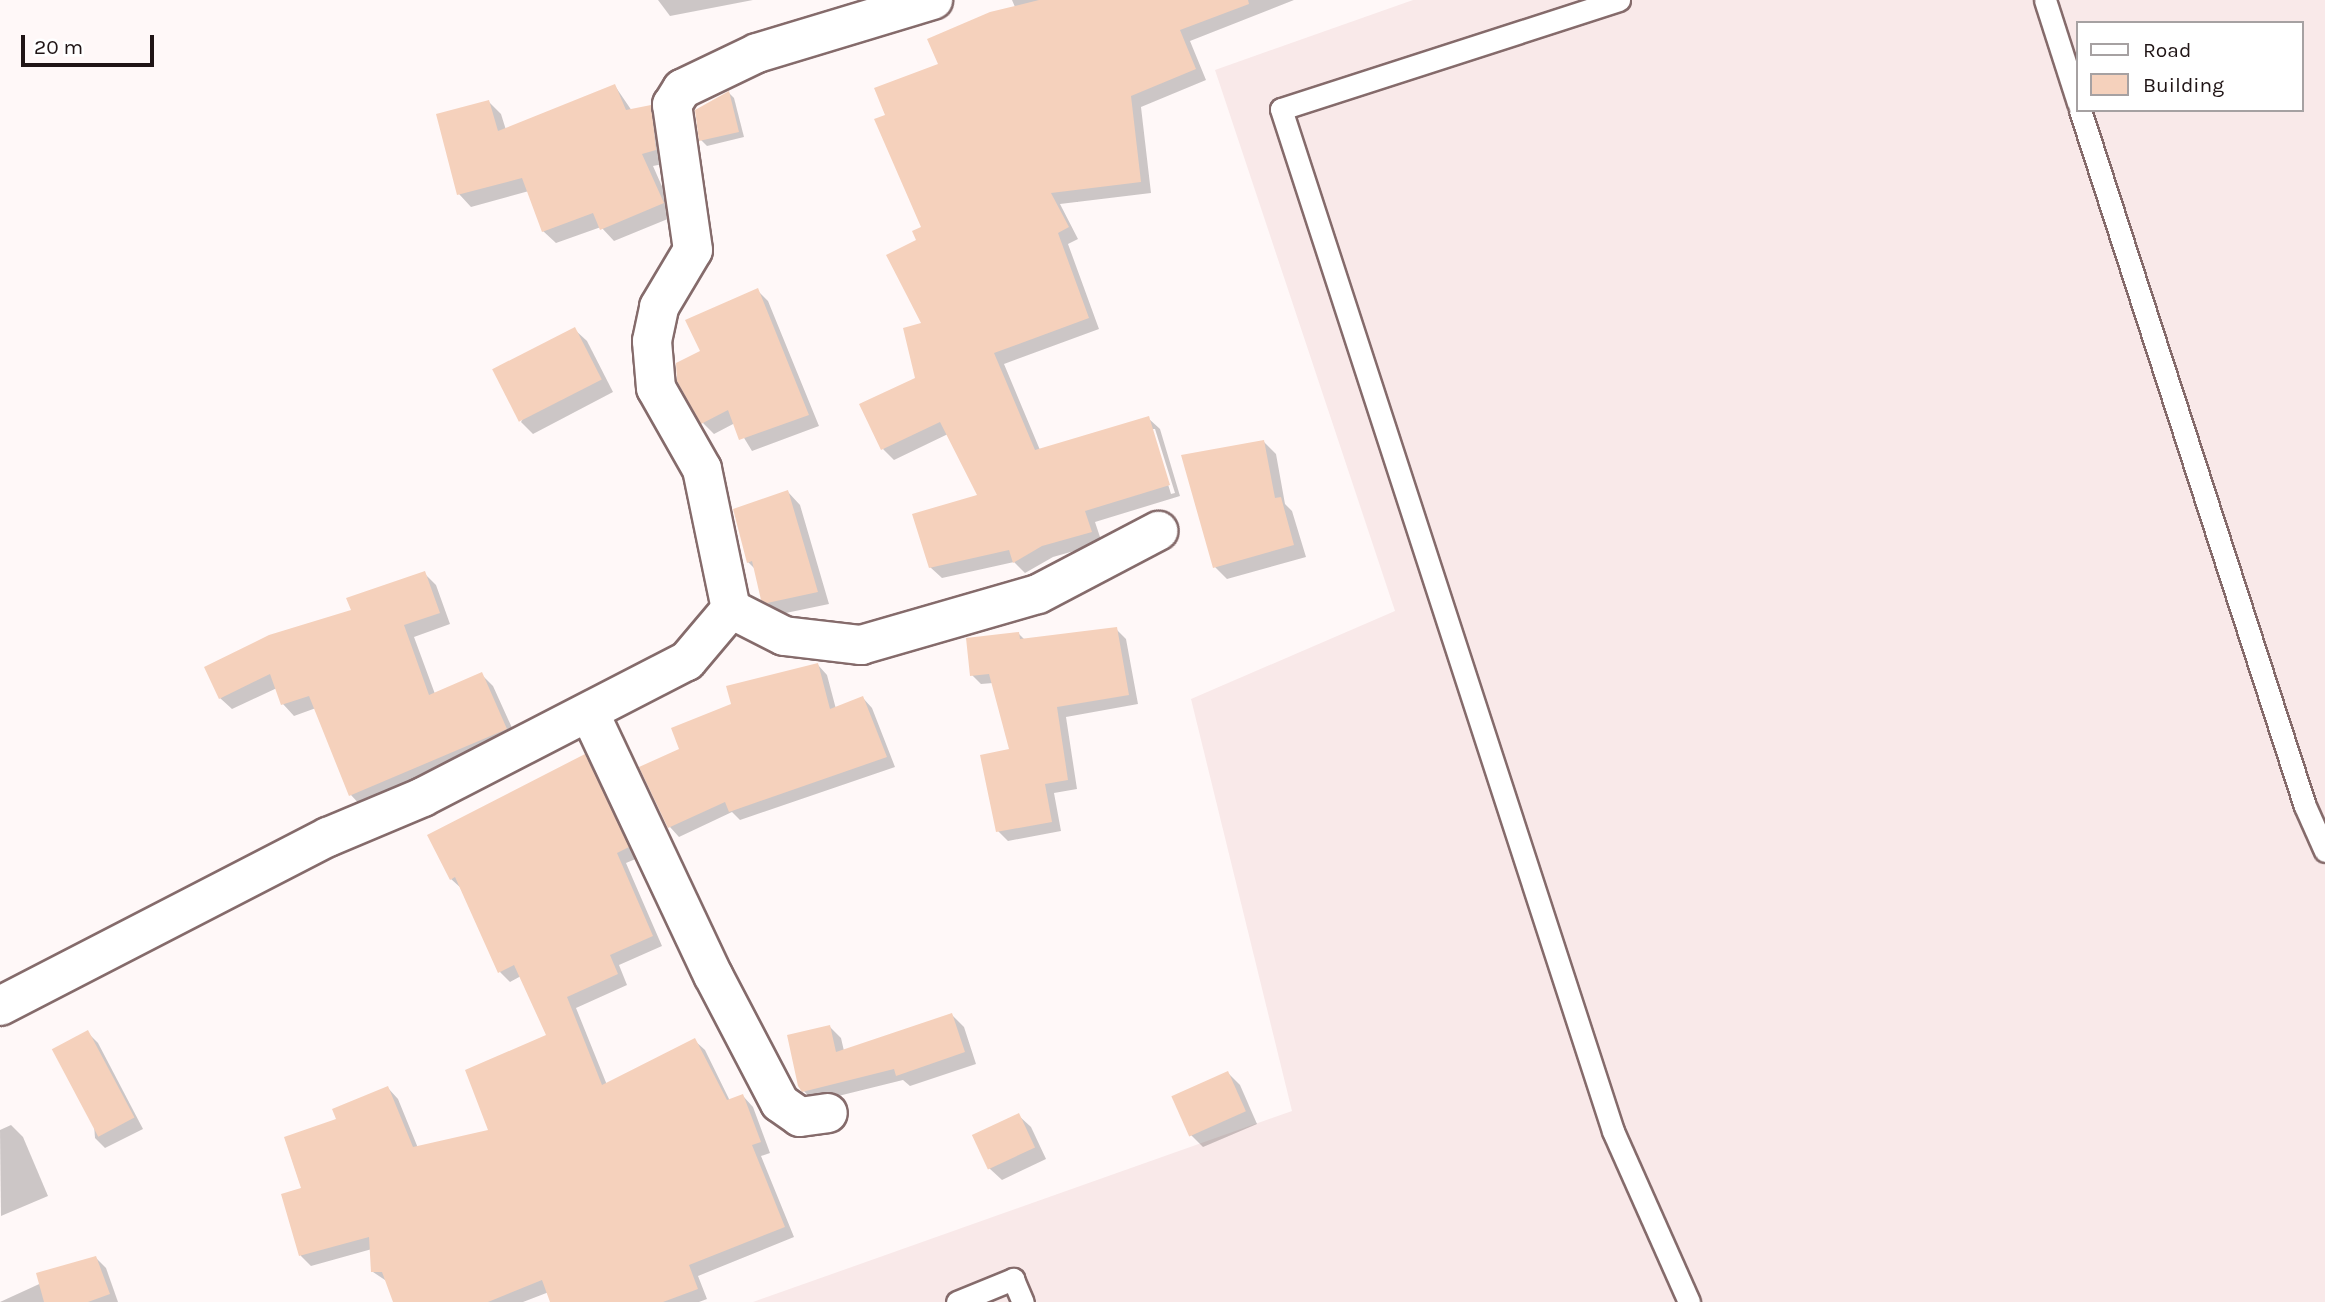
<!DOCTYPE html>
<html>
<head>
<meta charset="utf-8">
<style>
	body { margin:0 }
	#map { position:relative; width:2325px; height:1302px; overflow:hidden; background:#fff8f8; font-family:Karla,sans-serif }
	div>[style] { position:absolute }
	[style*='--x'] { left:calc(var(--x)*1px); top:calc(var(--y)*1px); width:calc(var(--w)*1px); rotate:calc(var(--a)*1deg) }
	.built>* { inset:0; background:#f9e9e9 }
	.shadow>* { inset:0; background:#0003 }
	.building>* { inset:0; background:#f5d1bc; transform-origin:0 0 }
	.roads { filter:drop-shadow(2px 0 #856b6b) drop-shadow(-2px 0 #856b6b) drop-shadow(0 2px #856b6b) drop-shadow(0 -2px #856b6b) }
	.service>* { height:21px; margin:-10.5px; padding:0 10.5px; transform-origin:10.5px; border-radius:10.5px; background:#fff }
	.minor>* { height:38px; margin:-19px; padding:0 19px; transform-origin:19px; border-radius:19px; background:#fff }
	span { translate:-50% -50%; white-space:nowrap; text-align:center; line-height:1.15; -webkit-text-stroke:7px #fff; paint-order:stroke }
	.legend { position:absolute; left:2076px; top:21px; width:228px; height:91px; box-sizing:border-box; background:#fff; border:2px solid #a6a1a2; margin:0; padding:9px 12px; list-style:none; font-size:21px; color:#201516 }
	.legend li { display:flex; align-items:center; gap:14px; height:35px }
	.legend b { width:35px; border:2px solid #a6a1a2 }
	.scale { position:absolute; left:21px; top:35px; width:133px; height:32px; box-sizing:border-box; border:4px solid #201516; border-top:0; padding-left:9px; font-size:21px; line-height:24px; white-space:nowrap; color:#201516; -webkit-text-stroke:5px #fff; paint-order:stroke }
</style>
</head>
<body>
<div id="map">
	<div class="built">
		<i style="clip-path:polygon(evenodd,1413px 0,2325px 0,2325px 1302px,753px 1302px,1292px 1111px,1191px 699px,1395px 611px,1215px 70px,1413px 0,2078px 23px,2302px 23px,2302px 110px,2078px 110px,2078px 23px)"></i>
	</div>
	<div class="shadow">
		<i style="clip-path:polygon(658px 0,753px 0,670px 16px)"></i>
		<i style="clip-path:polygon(evenodd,1012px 0,1294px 0,1190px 41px,1206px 80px,1141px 107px,1151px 193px,1060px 204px,1078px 239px,1068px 244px,1099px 329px,1004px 364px,1040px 450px,1148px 418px,1160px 429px,1180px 496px,1095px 522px,1102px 543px,1053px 557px,1025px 573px,1014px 562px,942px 578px,930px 567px,980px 496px,948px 434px,894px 460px,883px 449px,917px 379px,924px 324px,919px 241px,923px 228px,887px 116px,940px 65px,1015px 7px,1012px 0,1151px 429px,1155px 429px,1175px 493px,1171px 494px,1151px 429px)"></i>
		<i style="clip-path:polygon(615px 86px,632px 111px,650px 106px,663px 119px,668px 163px,653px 166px,675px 216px,614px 241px,601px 227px,556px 243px,543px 231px,529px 191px,471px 207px,459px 194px,489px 102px,501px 114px,506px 130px)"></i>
		<i style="clip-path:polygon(729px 93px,734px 98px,744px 137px,707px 146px,701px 140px)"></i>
		<i style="clip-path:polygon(757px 290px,768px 301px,819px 426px,752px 451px,735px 423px,714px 434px,703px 423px)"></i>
		<i style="clip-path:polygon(574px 329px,587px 341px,613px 392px,533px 434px,521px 422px)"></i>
		<i style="clip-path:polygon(1263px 441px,1276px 454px,1285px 504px,1292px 511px,1306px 557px,1227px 579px,1215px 567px)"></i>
		<i style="clip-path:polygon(788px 492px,800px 505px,829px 604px,781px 614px,763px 599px,756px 570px,748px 562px)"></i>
		<i style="clip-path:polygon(424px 573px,436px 585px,450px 624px,414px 637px,435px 694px,482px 675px,493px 686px,518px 741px,362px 807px,351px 795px,316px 708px,294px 716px,283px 704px,277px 688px,232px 709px,220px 698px,353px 611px)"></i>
		<i style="clip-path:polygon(1116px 629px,1126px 639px,1138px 704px,1066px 717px,1077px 789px,1054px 793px,1061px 831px,1008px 841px,998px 831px,1011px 750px,993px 683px,981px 684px,972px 675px,1019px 634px,1025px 640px)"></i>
		<i style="clip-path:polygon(818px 665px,827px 675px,836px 709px,863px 698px,872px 708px,895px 767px,740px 820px,732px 812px,679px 837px,670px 827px,642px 768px,681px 750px,734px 705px)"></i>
		<i style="clip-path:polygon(584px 756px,595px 767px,638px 858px,626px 863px,662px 946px,619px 965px,627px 985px,576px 1008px,607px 1085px,694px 1040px,705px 1050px,730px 1101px,743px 1096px,753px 1107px,770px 1153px,761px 1156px,794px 1237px,698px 1276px,707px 1299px,699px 1302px,552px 1302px,549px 1292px,523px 1302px,395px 1302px,388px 1282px,373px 1272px,372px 1249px,311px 1266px,301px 1256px,283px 1195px,304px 1189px,338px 1120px,388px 1088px,398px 1099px,418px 1148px,491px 1131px,548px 1036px,521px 976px,510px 982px,500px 972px,462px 889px,451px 879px)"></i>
		<i style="clip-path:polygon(952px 1015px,964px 1027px,976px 1064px,910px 1086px,903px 1080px,814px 1102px,803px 1090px,830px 1027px,841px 1038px,844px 1051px)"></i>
		<i style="clip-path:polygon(87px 1032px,98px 1043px,143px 1129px,105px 1148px,95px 1138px)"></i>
		<i style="clip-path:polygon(1228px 1073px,1240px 1085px,1257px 1124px,1203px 1147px,1191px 1135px)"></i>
		<i style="clip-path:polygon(1018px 1115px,1031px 1127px,1046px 1159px,1002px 1180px,989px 1168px)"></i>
		<i style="clip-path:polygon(11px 1125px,23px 1137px,48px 1196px,1px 1216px,0 1130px)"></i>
		<i style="clip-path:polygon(96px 1258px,106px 1268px,118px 1302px,0 1302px)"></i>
	</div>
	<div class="building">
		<i style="clip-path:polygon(1039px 0,1248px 0,1249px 4px,1180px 30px,1196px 69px,1131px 96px,1141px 182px,1051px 193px,1069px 227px,1058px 233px,1089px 318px,994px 353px,1035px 450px,1149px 416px,1170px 485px,1085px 511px,1092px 532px,1042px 546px,1013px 563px,1009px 550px,929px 568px,912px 514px,977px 495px,940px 422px,881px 450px,859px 404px,915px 378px,903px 328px,921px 323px,886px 255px,916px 240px,912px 231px,921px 227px,874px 119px,885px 115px,874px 88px,938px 64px,927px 39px,990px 12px)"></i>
		<i style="clip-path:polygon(615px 84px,626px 110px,651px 105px,656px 150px,642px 154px,664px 203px,600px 230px,593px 213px,542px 232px,522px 178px,457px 195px,436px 114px,489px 100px,498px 131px)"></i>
		<i style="clip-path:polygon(729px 91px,739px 132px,699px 141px,695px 110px)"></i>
		<i style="clip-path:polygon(758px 288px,809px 415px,739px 440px,728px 410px,701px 424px,677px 381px,676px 363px,700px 351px,685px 320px)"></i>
		<i style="left:575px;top:327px;width:59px;height:93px;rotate:63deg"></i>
		<i style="clip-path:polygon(1264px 440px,1275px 498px,1281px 497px,1294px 545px,1213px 568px,1181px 455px)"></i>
		<i style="clip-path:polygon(788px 490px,818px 592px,767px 603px,761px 600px,752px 561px,747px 563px,733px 509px)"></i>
		<i style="clip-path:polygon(425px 571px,440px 613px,404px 625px,429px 695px,482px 672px,507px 729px,349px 796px,309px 696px,281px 705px,270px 674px,219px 699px,204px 667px,269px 635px,351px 610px,346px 598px)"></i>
		<i style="clip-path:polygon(1117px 627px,1129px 695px,1057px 707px,1068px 780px,1045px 784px,1052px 822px,996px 832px,980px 755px,1009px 749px,989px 674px,970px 676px,966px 638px,1019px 632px,1020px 639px)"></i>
		<i style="clip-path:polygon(818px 663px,830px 709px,863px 696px,887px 757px,729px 812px,725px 802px,668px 828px,639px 767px,679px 749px,671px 728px,731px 704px,726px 686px)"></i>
		<i style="clip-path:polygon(585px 754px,629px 847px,617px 853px,653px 936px,610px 955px,618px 974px,567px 997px,602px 1085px,695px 1038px,727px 1100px,743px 1094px,761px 1142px,752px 1145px,785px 1227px,689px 1265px,698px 1289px,663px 1302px,550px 1302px,542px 1280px,488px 1302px,393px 1302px,382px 1272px,371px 1272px,369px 1237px,299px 1256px,281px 1194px,301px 1188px,284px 1137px,336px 1119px,332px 1109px,388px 1086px,413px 1147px,488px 1130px,465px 1070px,546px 1035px,514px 965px,498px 973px,455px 877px,450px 880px,427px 835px)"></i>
		<i style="clip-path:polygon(952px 1013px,965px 1052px,896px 1076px,894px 1069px,802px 1092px,798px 1086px,787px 1035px,830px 1025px,836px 1052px)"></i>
		<i style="left:88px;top:1030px;width:99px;height:41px;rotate:62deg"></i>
		<i style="left:1228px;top:1071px;width:44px;height:62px;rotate:66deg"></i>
		<i style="left:1019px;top:1113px;width:38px;height:52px;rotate:65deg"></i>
		<i style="clip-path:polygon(96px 1256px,110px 1294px,88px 1302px,44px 1302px,36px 1273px)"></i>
	</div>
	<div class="roads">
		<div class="service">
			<i style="--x:1619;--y:0;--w:355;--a:162.1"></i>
			<i style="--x:1281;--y:109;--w:1075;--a:72"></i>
			<i style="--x:1613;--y:1131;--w:187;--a:66"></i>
			<i style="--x:2045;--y:0;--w:108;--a:72.2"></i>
			<i style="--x:2080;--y:110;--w:731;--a:72.09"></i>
			<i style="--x:2305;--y:806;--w:49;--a:66"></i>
			<i style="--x:957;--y:1302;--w:61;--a:-22.3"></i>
			<i style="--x:1013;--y:1279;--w:25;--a:67"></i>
		</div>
		<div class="minor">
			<i style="--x:731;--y:609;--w:59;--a:27"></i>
			<i style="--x:784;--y:636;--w:78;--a:6.7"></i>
			<i style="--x:861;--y:645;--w:184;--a:-16.1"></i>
			<i style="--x:1038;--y:594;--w:136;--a:-27.7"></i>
			<i style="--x:590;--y:714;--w:289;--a:64.8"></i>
			<i style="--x:713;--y:975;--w:144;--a:62.4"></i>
			<i style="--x:780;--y:1103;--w:24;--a:35"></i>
			<i style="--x:800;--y:1117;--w:28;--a:-8"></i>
			<i style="--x:0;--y:1006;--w:369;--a:-27.3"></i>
			<i style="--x:328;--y:837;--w:103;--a:-22.8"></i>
			<i style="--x:423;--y:797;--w:297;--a:-27.3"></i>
			<i style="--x:687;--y:661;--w:68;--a:-49.8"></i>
			<i style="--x:731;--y:609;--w:143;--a:-101.7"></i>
			<i style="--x:702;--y:469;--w:93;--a:-119.6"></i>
			<i style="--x:656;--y:388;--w:47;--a:-94.9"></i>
			<i style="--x:652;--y:341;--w:35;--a:-78"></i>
			<i style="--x:659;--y:307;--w:66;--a:-59.2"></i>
			<i style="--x:693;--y:250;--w:147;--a:-98.2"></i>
			<i style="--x:672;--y:105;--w:19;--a:-58"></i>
			<i style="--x:682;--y:89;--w:83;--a:-25.6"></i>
			<i style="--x:757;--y:53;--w:184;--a:-16.8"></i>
		</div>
	</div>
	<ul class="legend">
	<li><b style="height:9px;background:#fff"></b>Road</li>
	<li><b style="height:19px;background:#f5d1bc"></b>Building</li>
	</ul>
	<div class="scale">20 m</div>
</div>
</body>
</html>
